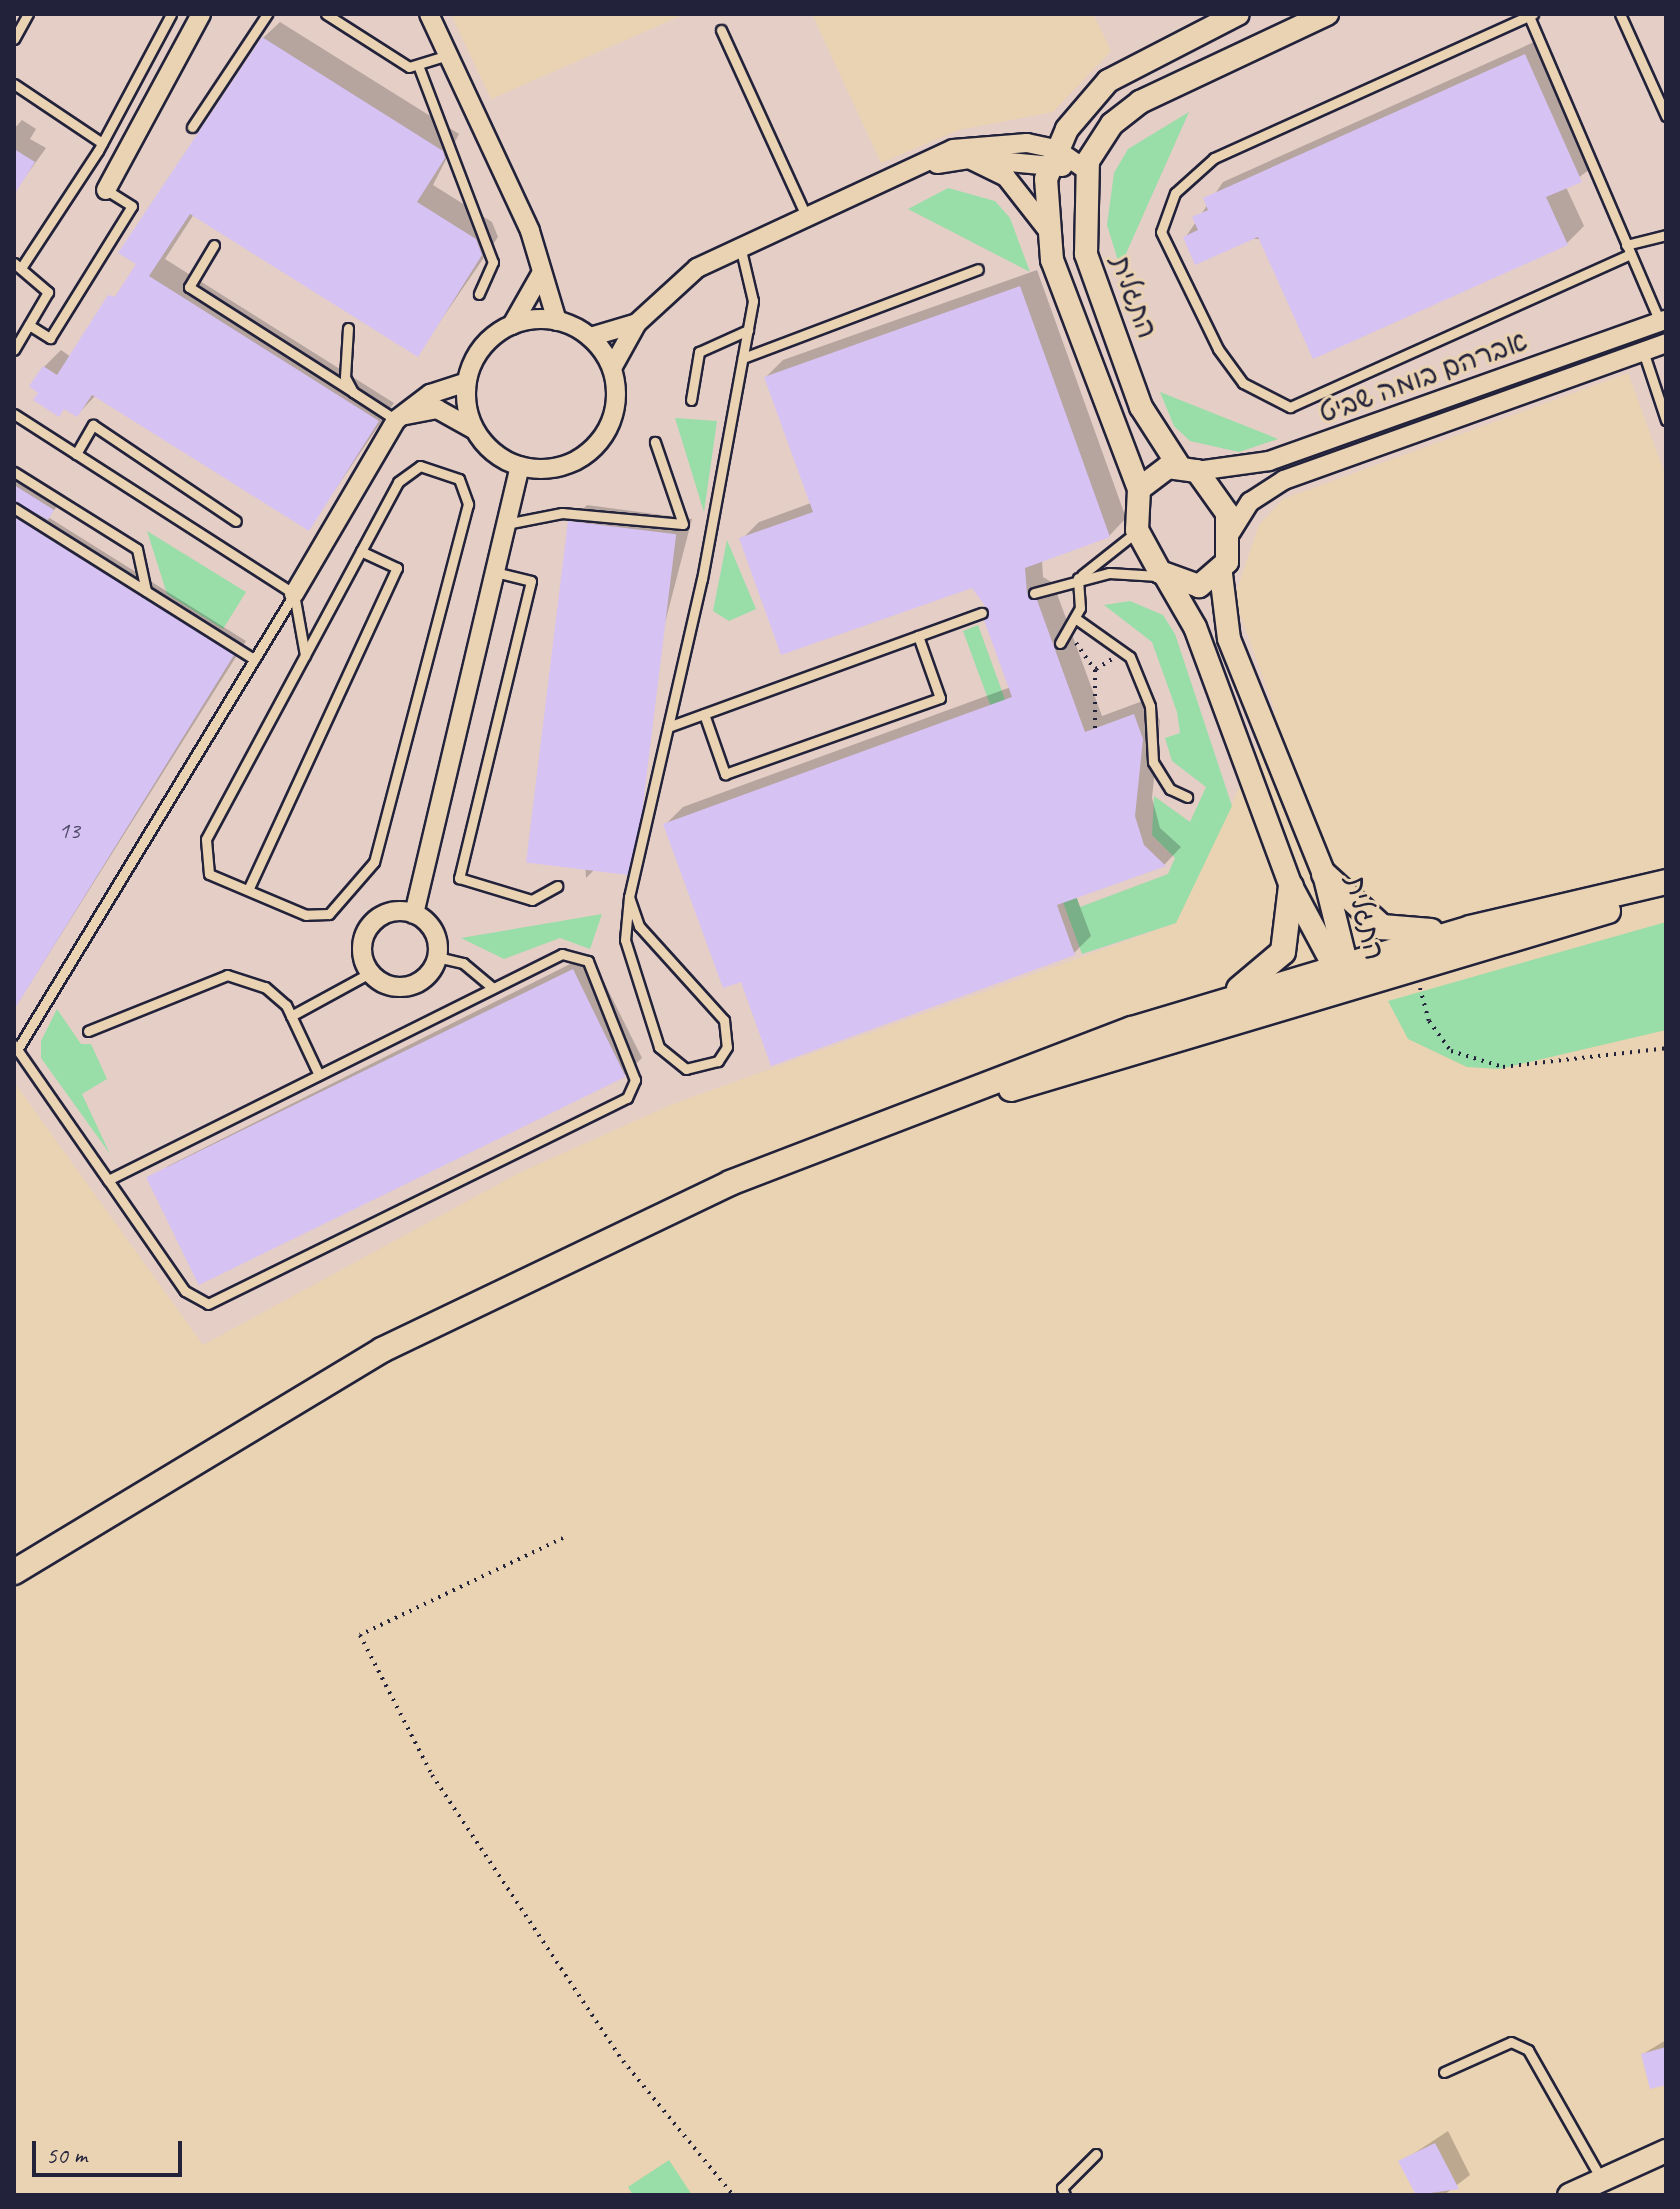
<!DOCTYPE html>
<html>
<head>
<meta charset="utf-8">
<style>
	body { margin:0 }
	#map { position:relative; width:1680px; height:2209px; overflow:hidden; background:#ead3b2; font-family:Caveat,"Playpen Sans Hebrew",sans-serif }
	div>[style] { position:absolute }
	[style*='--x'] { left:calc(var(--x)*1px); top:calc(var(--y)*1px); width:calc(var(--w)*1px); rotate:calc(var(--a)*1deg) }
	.built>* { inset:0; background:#e4cec6 }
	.green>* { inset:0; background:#99dda9 }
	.shadow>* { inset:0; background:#0003 }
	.building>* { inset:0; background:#d6c2f3; transform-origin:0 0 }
	.path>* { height:4px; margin-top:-2px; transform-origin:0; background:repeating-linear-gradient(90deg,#22223b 0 2px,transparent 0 8px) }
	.roads { filter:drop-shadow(2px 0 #22223b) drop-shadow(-2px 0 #22223b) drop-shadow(0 2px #22223b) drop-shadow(0 -2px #22223b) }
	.service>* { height:9px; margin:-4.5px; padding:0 4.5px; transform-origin:4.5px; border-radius:4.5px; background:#ead3b2 }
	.minor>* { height:18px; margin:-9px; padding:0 9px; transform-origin:9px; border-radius:9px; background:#ead3b2 }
	.minor>.ring { margin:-9px; padding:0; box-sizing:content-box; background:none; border:18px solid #ead3b2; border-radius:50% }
	.tertiary>* { height:22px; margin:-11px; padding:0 11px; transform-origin:11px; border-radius:11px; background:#ead3b2 }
	.secondary>* { height:24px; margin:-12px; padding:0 12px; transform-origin:12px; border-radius:12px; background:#ead3b2 }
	span { translate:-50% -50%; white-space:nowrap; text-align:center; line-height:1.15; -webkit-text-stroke:6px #ead3b2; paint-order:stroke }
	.number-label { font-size:24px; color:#4f4a69 }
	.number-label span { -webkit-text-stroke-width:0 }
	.street-label { font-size:28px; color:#22223b }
	.frame { position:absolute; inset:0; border:16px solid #22223b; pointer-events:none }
	.scale { position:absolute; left:32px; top:2141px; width:150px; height:36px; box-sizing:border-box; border:4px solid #22223b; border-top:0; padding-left:10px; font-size:24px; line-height:28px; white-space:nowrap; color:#22223b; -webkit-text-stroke:6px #ead3b2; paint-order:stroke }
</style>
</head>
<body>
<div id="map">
	<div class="built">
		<i style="clip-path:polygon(14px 14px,451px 14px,491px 99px,685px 14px,812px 14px,881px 163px,959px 130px,1053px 112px,1111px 51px,1093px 14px,1666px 14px,1666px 477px,1628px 373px,1283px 499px,1259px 525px,1234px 598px,1275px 711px,1176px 923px,673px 1104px,519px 1173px,203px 1345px,14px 1082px)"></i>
	</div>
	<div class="green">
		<i style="clip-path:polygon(1189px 112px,1120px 267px,1107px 225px,1114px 173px,1128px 149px)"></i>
		<i style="clip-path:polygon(948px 188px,995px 201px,1010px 218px,1030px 272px,908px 209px)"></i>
		<i style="clip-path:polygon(1160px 392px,1278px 439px,1239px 452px,1190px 441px,1174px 426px)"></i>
		<i style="clip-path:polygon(675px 418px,717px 421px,704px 512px)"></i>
		<i style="clip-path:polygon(147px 531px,246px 592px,223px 629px,167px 594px)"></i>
		<i style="clip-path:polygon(727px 540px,756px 609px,729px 621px,713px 611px)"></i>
		<i style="clip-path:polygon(1130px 601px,1163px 615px,1175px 634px,1232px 806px,1176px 923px,1082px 954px,963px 631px,978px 625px,1080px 907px,1168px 874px,1175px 858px,1152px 835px,1154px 796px,1190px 822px,1206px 787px,1172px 761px,1165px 738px,1180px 733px,1177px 712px,1152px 642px,1104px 605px)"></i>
		<i style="clip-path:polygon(602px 914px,590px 949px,560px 938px,504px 959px,461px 938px)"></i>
		<i style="clip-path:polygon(1666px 922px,1666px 1030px,1499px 1069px,1467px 1067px,1408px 1039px,1388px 1001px)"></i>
		<i style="clip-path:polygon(57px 1009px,81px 1044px,91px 1044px,107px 1079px,82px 1094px,110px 1154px,41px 1058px,41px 1041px)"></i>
		<i style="clip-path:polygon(669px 2160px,692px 2195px,633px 2195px,628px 2187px)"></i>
	</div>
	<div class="shadow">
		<i style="clip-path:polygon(280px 22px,459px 134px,433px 185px,492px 222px,498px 237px,417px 355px,194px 214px,165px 259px,394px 403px,309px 528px,96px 395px,77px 415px,41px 392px,44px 367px,61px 350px,71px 357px,128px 279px,263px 38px)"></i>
		<i style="clip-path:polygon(1543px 38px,1598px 163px,1566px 187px,1584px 226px,1567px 243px,1185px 238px,1223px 182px)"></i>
		<i style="clip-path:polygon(22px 120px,36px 129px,30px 139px,46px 148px,15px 191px,14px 129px)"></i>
		<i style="clip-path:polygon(1037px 270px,1126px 518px,1109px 536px,1042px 560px,1043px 577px,1053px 583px,1102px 716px,1151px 698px,1160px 721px,1152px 798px,1160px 828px,1181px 847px,1165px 864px,1076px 896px,1091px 936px,1074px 953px,742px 979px,666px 824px,683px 807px,1011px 687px,992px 611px,973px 585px,742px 539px,759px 522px,811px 503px,766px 377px,783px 360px)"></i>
		<i style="clip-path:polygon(15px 464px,66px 496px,48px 517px,246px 641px,14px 1009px)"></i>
		<i style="clip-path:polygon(587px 505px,692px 519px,603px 861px,586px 878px,570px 522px)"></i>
		<i style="clip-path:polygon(590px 954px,642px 1058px,624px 1075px,151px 1183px,168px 1166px)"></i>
		<i style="clip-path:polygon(1666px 2040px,1666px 2081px,1643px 2054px)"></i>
		<i style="clip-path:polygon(1448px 2131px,1470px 2175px,1444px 2195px,1418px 2195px,1401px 2162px)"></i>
	</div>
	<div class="building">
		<i style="clip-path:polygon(262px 37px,443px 151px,445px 158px,417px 202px,476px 239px,482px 255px,418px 357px,190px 214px,149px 276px,379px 421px,309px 531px,92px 395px,77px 417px,64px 409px,59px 417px,33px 400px,38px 393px,29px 386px,43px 366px,57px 375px,108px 295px,115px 297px,136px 264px,118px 253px)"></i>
		<i style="clip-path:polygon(1525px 54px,1582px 182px,1546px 197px,1568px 245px,1313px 359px,1258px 237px,1195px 265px,1183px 237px,1198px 230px,1192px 217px,1208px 210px,1203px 198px)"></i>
		<i style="clip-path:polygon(14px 149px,35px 162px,14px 195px)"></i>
		<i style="clip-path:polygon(1020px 286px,1110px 537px,1025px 568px,1027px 594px,1037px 600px,1085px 732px,1134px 714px,1143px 739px,1135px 816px,1144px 845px,1166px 866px,1057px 905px,1075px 955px,771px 1066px,741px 982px,723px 988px,663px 824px,1012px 697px,984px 620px,989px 611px,972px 588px,781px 655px,739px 538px,813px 512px,764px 377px)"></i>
		<i style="clip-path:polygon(14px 485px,54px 510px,48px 520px,14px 501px)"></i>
		<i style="clip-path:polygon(14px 517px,234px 655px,14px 1010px)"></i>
		<i style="left:568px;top:521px;width:109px;height:344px;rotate:7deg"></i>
		<i style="left:573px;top:969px;width:120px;height:475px;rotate:64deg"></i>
		<i style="clip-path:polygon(1666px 2047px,1666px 2085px,1650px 2089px,1641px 2054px)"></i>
		<i style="clip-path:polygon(1435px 2143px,1459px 2189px,1416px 2195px,1398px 2161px)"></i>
	</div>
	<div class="path">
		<i style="--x:1076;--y:643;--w:33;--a:55"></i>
		<i style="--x:1095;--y:670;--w:58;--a:90"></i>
		<i style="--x:1096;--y:669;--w:19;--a:-32"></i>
		<i style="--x:1420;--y:988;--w:34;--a:75"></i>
		<i style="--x:1429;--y:1021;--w:37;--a:54"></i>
		<i style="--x:1451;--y:1051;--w:54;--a:17.1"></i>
		<i style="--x:1503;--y:1067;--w:164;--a:-6.6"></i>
		<i style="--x:563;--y:1538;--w:225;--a:154.5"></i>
		<i style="--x:360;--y:1635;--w:157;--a:62.8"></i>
		<i style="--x:432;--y:1775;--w:344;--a:56.3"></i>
		<i style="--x:623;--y:2061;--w:173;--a:50.6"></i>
	</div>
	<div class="roads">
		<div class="service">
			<i style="--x:326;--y:14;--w:98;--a:32.6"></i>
			<i style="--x:409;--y:67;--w:41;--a:-17.1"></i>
			<i style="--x:1528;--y:14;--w:335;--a:66.8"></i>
			<i style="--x:1533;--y:14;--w:350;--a:155.7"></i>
			<i style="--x:1214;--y:158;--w:52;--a:138.1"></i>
			<i style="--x:1175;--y:193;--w:41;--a:109.7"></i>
			<i style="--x:1161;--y:232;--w:130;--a:64"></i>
			<i style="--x:1218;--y:349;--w:42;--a:53.7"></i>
			<i style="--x:1243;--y:383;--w:53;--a:27.1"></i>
			<i style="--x:1290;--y:407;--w:373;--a:-24.2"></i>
			<i style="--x:1620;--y:14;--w:112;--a:65.7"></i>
			<i style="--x:721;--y:30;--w:207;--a:65.4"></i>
			<i style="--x:14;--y:39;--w:29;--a:-61"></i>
			<i style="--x:418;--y:65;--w:211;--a:69.2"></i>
			<i style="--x:493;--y:262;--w:35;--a:114"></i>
			<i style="--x:14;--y:84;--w:106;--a:33.8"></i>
			<i style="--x:192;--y:127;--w:136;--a:-56.4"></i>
			<i style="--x:214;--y:245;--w:49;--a:120.8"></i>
			<i style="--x:189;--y:287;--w:195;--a:32.6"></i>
			<i style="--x:1626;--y:245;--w:41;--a:-14"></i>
			<i style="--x:14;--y:263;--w:45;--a:40.5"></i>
			<i style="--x:48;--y:292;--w:67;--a:120.4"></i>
			<i style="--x:21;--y:268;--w:140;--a:-56.7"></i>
			<i style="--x:98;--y:151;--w:155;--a:-61.9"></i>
			<i style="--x:29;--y:325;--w:25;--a:32"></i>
			<i style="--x:50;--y:338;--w:155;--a:-58.2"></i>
			<i style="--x:132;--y:206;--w:31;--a:-148"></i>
			<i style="--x:348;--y:328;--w:49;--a:93.5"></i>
			<i style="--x:345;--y:377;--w:17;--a:62"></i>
			<i style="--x:353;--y:392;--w:51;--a:33.1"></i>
			<i style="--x:1643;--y:351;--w:73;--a:71.6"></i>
			<i style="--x:743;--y:358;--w:251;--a:-20.7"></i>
			<i style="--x:691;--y:400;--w:49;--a:-80.5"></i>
			<i style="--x:699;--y:352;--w:54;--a:-24.2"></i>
			<i style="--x:14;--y:414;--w:333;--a:32.7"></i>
			<i style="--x:294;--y:594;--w:62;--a:79.8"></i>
			<i style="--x:76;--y:454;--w:34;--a:-60"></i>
			<i style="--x:93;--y:425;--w:172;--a:33.9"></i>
			<i style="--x:420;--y:466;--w:41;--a:18.4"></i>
			<i style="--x:459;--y:479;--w:27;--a:70"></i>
			<i style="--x:468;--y:504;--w:370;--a:104.7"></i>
			<i style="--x:374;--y:862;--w:69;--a:130.9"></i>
			<i style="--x:329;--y:914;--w:23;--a:178"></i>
			<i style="--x:306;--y:915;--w:105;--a:-157.1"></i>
			<i style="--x:209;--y:874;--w:35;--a:-95"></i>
			<i style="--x:206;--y:839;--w:405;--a:-61.7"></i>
			<i style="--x:398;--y:482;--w:27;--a:-36"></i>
			<i style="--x:14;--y:472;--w:145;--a:32"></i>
			<i style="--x:137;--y:549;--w:43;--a:77.9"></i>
			<i style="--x:14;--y:508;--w:284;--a:32.2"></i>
			<i style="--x:506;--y:524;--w:57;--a:-11.1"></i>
			<i style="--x:562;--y:513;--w:121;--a:5.2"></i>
			<i style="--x:683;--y:524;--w:87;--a:-108.9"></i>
			<i style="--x:495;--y:572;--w:37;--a:14"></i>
			<i style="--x:531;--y:581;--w:306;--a:103.6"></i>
			<i style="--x:459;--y:878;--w:76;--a:16.8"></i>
			<i style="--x:532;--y:900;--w:29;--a:-29"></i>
			<i style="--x:1082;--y:575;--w:68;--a:-38.4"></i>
			<i style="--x:1034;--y:593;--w:78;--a:-14.9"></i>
			<i style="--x:1109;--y:573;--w:49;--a:3.5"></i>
			<i style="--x:1075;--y:618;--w:67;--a:35.3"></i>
			<i style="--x:1130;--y:657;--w:53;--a:67.8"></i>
			<i style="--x:1150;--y:706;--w:56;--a:86.9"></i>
			<i style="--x:1153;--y:762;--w:32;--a:58"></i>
			<i style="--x:1170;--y:789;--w:19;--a:25"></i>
			<i style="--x:1060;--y:643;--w:40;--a:-60.3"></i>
			<i style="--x:1080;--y:608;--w:30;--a:-94"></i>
			<i style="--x:704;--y:714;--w:64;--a:70.7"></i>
			<i style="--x:725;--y:774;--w:228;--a:-19.5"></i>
			<i style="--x:940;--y:698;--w:66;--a:-109.5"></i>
			<i style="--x:668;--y:727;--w:334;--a:-20"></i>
			<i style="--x:248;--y:890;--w:355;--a:-65.2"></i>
			<i style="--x:397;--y:568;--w:40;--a:-155"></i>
			<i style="--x:629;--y:897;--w:31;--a:71"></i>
			<i style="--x:639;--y:926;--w:127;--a:47.9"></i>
			<i style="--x:724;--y:1020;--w:27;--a:84"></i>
			<i style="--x:727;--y:1047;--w:17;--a:123"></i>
			<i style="--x:718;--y:1061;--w:33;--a:166"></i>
			<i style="--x:686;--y:1069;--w:35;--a:-141"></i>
			<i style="--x:659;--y:1047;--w:112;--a:-107.6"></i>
			<i style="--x:625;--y:940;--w:43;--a:-84.7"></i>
			<i style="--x:629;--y:897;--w:326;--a:-77.1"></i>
			<i style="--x:702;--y:579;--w:283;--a:-79.6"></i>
			<i style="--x:753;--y:301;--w:57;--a:-103.3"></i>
			<i style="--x:437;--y:957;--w:27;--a:13"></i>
			<i style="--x:463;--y:963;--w:39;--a:40"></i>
			<i style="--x:291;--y:1016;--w:90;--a:-28.6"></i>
			<i style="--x:88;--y:1031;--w:150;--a:-21.9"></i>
			<i style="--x:227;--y:975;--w:40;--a:18"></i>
			<i style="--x:265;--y:987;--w:28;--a:41"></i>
			<i style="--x:286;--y:1005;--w:77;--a:64.8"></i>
			<i style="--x:14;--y:1045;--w:165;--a:55.2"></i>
			<i style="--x:108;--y:1180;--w:135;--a:55.3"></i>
			<i style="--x:185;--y:1291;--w:26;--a:29"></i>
			<i style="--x:208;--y:1304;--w:467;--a:-26.2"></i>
			<i style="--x:627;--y:1098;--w:20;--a:-66"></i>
			<i style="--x:635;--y:1080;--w:128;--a:-111.6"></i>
			<i style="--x:588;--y:961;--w:27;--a:-165"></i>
			<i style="--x:562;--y:954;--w:507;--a:153.54"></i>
			<i style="--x:17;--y:1050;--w:534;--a:-58.72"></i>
			<i style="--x:1444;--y:2072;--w:73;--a:-24.1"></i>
			<i style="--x:1511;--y:2042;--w:19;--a:25"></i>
			<i style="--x:1528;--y:2050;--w:150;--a:60.4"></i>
			<i style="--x:1065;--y:2195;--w:8;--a:-113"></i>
			<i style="--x:1062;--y:2188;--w:48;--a:-45"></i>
		</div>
		<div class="minor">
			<i style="--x:429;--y:14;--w:239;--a:65"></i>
			<i style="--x:530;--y:231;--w:94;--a:73.3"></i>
			<i style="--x:977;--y:159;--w:86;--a:5.3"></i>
			<i style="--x:937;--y:164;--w:32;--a:-9"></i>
			<i style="--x:969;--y:159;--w:41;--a:25.9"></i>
			<i style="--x:1006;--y:177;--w:65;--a:51.9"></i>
			<i style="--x:106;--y:190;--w:200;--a:-61.6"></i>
			<i class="ring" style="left:466px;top:319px;width:132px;height:132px"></i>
			<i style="--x:512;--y:325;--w:59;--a:-60.4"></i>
			<i style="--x:590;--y:337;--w:49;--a:-16.6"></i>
			<i style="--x:612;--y:368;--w:51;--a:-60.9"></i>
			<i style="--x:637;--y:323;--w:81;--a:-42.5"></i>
			<i style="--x:697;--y:268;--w:282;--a:-24.9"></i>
			<i style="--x:953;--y:149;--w:74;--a:-4.6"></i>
			<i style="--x:1027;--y:143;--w:30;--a:12"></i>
			<i style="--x:1056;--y:149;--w:37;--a:35"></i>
			<i style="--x:406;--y:415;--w:32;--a:-11"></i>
			<i style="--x:437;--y:409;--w:41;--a:29.1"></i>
			<i style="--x:1197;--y:471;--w:73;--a:-7.9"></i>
			<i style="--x:1269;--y:461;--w:421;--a:-19.6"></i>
			<i style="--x:1231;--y:532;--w:36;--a:-58"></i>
			<i style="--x:1250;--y:502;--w:40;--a:-32.9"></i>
			<i style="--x:1284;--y:480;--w:406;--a:-19.7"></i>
			<i style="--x:294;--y:594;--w:202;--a:-59.6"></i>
			<i style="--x:396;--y:420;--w:43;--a:-37.4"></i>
			<i style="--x:430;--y:394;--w:38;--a:-18"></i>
			<i class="ring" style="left:362px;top:911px;width:58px;height:58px"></i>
			<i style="--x:414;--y:914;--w:460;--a:-76.7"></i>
		</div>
		<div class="tertiary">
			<i style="--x:1179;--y:466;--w:70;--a:-122.8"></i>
			<i style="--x:1141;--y:407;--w:163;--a:-109.8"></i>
			<i style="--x:1086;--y:254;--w:93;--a:-88.8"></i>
			<i style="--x:1088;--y:161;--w:44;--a:-57"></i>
			<i style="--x:1112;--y:124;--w:36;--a:-38"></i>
			<i style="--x:1140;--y:102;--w:207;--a:-25.2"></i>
			<i style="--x:1168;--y:467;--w:29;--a:8"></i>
			<i style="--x:1197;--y:471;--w:52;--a:54.5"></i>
			<i style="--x:1227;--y:513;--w:49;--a:90"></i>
			<i style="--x:1227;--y:562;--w:37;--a:139"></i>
			<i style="--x:1199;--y:586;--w:41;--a:-160.3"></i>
			<i style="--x:1160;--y:572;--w:48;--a:-118.7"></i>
			<i style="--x:1137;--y:530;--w:41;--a:-87.2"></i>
			<i style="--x:1139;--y:489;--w:36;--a:-37"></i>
			<i style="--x:1139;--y:489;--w:245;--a:-110.8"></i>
			<i style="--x:1052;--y:260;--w:81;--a:-94.2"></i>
			<i style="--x:1046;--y:179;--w:54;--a:-67.2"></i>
			<i style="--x:1067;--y:129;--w:63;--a:-49.5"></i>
			<i style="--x:1108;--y:81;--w:146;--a:-27.3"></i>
			<i style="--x:1221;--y:574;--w:65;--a:83"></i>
			<i style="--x:1229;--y:639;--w:253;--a:68"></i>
			<i style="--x:1324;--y:874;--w:107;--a:76"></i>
			<i style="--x:1166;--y:577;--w:58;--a:59.9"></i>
			<i style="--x:1195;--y:627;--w:276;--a:69.7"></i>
			<i style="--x:1291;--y:886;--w:108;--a:61.8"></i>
			<i style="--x:1569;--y:2195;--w:107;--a:-24.4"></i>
		</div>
		<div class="secondary">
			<i style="--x:1324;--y:874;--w:79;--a:42.4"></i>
			<i style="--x:1382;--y:927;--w:49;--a:4.7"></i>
			<i style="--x:1239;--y:989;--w:57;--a:-40.1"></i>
			<i style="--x:1283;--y:952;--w:66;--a:-83.1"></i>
			<i style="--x:1011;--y:1089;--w:623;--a:-16.6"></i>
			<i style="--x:14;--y:1572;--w:430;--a:-31.1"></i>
			<i style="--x:382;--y:1350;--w:386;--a:-25.6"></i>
			<i style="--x:730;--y:1183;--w:430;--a:-21"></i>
			<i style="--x:1132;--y:1029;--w:353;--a:-16.6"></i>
			<i style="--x:1470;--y:928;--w:201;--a:-13.2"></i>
		</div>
	</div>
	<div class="number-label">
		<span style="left:69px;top:831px">13</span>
	</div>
	<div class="street-label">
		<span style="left:1134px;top:297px;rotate:70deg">התגלית</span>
		<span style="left:1423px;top:377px;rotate:-20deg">אברהם בומה שביט</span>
		<span style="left:1365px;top:918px;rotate:76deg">התגלית</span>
	</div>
	<div class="frame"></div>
	<div class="scale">50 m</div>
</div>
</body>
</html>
